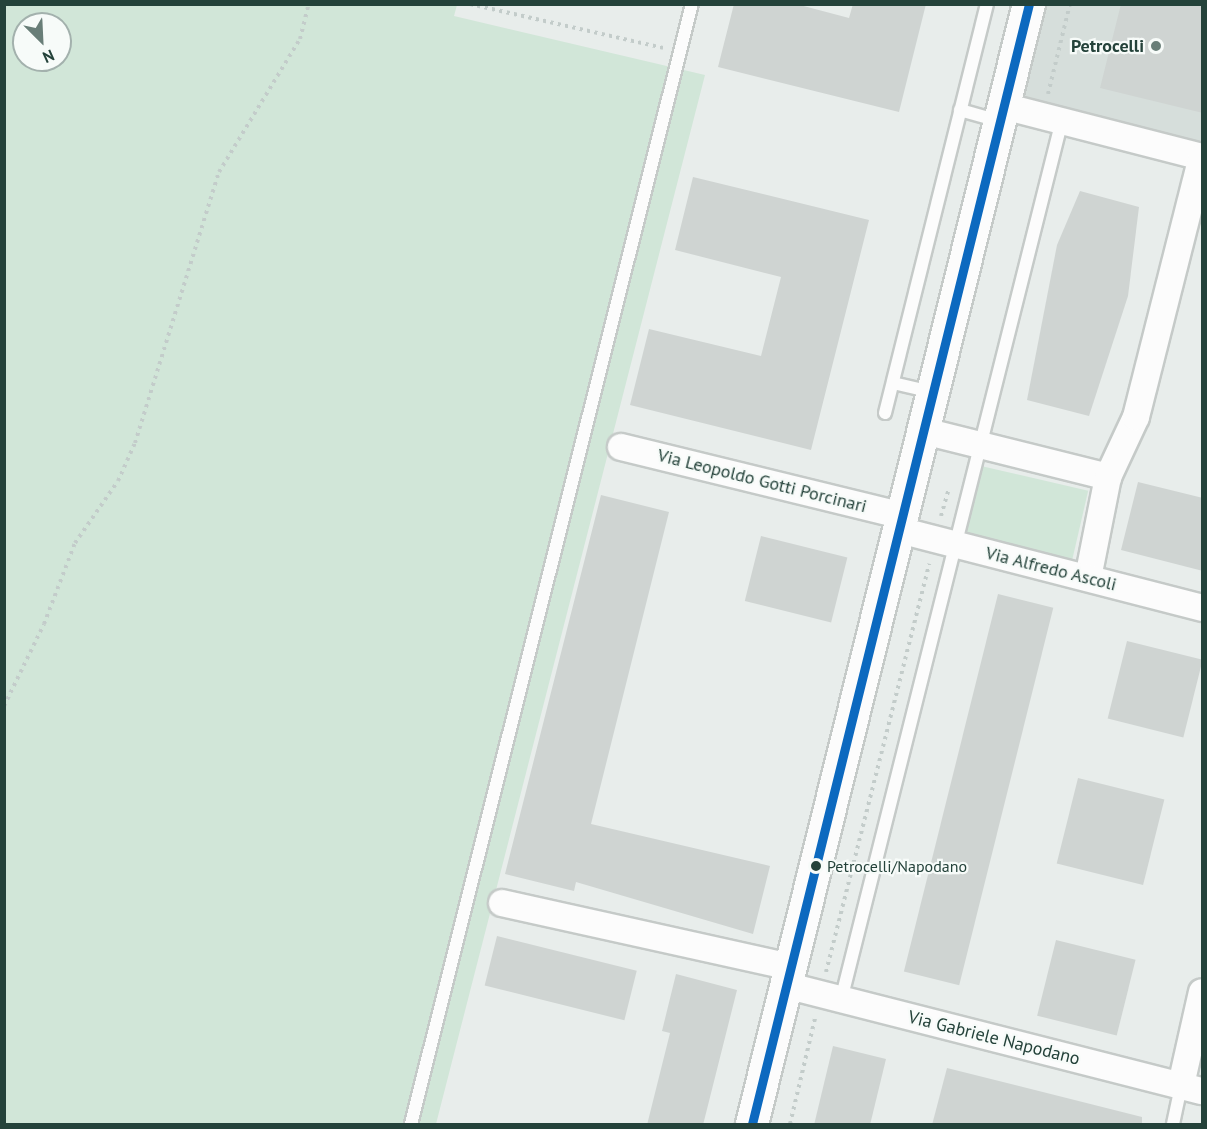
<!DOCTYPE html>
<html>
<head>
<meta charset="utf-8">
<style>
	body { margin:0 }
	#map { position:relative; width:1207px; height:1129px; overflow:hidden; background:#e8edeb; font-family:"PT Sans",sans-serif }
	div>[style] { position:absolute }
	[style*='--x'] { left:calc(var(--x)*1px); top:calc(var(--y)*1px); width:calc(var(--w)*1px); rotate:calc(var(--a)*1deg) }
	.built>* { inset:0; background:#d6dedb }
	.green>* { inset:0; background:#d1e6d8; transform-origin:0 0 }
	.building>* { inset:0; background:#cfd4d2; transform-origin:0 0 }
	.path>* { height:4px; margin-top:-2px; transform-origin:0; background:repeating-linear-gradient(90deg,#c3ccca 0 3px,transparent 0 7.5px) }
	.roads { filter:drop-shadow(2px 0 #c5cac8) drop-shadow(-2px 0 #c5cac8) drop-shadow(0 2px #c5cac8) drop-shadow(0 -2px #c5cac8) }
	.service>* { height:12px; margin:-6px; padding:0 6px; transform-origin:6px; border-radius:6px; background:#fcfcfc }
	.minor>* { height:26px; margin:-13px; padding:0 13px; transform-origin:13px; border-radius:13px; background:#fcfcfc }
	.tertiary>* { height:32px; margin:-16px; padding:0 16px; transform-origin:16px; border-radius:16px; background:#fcfcfc }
	.bus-1>* { height:9px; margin:-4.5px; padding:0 4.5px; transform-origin:4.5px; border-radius:4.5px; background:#0c69bf }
	.dots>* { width:16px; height:16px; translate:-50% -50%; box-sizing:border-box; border:3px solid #f7fbf9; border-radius:50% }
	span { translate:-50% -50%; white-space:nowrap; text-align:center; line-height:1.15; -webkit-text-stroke:4.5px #f7fbf9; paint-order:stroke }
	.bus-label { font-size:16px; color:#24423a }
	.left { translate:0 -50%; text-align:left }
	.poi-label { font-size:18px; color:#24423a; font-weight:700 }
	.right { translate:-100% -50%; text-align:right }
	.street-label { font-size:18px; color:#24423a }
	.frame { position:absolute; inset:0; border:6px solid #24423a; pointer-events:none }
	.north { position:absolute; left:12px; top:12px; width:60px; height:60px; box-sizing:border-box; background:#f7fbf9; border:2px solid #a3b1ad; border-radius:50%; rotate:156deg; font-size:16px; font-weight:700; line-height:24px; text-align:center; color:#24423a }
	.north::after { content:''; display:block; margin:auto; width:21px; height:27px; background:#697e78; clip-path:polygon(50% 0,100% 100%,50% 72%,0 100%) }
</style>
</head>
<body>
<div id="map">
	<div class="built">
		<i style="clip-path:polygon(1041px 5px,1202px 5px,1202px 143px,1016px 94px)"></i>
	</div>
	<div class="green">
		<i style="clip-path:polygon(evenodd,5px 5px,457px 5px,454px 16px,705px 75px,436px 1124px,5px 1124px,5px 5px,24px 24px,60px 24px,60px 60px,24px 60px,24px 24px)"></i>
		<i style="left:981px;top:466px;width:110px;height:75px;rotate:13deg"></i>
	</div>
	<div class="building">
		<i style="clip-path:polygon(734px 4px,796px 4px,849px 18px,853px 4px,926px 4px,899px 112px,718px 67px)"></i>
		<i style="clip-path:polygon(1121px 4px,1203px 4px,1203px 113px,1100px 88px)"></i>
		<i style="clip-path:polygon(693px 177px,869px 220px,811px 450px,630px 405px,649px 329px,761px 356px,781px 277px,675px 250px)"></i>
		<i style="clip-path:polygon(1080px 191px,1139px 207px,1128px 296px,1089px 416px,1027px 400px,1057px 245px)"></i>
		<i style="clip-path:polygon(1138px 482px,1203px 498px,1203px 571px,1121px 550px)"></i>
		<i style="clip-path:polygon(601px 495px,669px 512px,591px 824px,770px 866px,753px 934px,576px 882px,574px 891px,505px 874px)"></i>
		<i style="left:761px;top:536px;width:89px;height:67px;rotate:14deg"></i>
		<i style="left:998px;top:594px;width:57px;height:389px;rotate:14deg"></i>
		<i style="left:1127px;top:641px;width:78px;height:80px;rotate:14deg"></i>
		<i style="left:1078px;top:778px;width:89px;height:88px;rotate:14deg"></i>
		<i style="left:497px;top:936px;width:144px;height:51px;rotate:14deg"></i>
		<i style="left:1056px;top:940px;width:82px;height:78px;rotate:14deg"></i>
		<i style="clip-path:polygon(676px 974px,737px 990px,703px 1125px,647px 1125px,670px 1033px,662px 1031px)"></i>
		<i style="clip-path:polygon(833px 1046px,886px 1059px,870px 1125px,814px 1125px)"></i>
		<i style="clip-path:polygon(947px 1068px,1142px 1117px,1142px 1125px,932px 1125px)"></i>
	</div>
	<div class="path">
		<i style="--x:470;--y:4;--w:198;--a:12.8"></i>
		<i style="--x:1048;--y:94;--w:93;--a:-76.3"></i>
		<i style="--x:941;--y:516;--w:26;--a:-74"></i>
		<i style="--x:4;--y:706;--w:91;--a:-64"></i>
		<i style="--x:44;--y:624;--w:87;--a:-69.1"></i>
		<i style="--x:75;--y:543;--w:75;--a:-55.3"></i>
		<i style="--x:118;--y:481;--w:42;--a:-65.9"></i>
		<i style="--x:135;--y:443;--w:284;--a:-72.8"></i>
		<i style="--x:219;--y:172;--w:156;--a:-58.7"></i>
		<i style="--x:300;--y:39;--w:36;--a:-76"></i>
		<i style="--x:826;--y:972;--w:421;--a:-75.8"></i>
		<i style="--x:790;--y:1124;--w:109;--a:-76.7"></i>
	</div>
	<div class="roads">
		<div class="service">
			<i style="--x:960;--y:110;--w:41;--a:15.8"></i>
			<i style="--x:893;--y:383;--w:40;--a:13"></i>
			<i style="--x:885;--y:413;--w:422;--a:-76"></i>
			<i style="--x:841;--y:1000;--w:907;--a:-75.9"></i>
			<i style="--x:411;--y:1124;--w:1155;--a:-75.92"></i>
			<i style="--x:1173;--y:1124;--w:40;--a:-78"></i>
		</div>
		<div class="minor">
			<i style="--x:1003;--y:106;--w:205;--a:14.4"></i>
			<i style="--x:924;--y:431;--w:190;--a:14"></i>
			<i style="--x:1108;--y:477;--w:103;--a:101.2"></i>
			<i style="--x:621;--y:447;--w:290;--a:13.7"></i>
			<i style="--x:1108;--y:477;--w:66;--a:-65"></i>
			<i style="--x:1136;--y:417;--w:268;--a:-75.8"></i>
			<i style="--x:899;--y:530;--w:313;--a:14.4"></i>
			<i style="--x:502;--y:903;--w:295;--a:12.5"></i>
			<i style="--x:785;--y:985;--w:430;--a:14.3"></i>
			<i style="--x:1181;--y:1085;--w:95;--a:-77.3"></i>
		</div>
		<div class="tertiary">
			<i style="--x:752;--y:1124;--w:1154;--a:-76.11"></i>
		</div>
	</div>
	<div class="bus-1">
		<i style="--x:752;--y:1124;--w:1154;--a:-76.11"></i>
	</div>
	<div class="dots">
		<i style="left:1156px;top:46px;background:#697e78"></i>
		<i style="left:816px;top:866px;background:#24423a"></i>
	</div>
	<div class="bus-label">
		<span class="left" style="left:827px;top:866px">Petrocelli/Napodano</span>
	</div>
	<div class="poi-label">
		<span class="right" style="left:1144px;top:46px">Petrocelli</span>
	</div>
	<div class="street-label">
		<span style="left:762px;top:481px;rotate:14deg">Via Leopoldo Gotti Porcinari</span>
		<span style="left:1051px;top:569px;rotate:14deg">Via Alfredo Ascoli</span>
		<span style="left:994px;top:1038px;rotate:14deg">Via Gabriele Napodano</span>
	</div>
	<div class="frame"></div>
	<div class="north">N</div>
</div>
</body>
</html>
